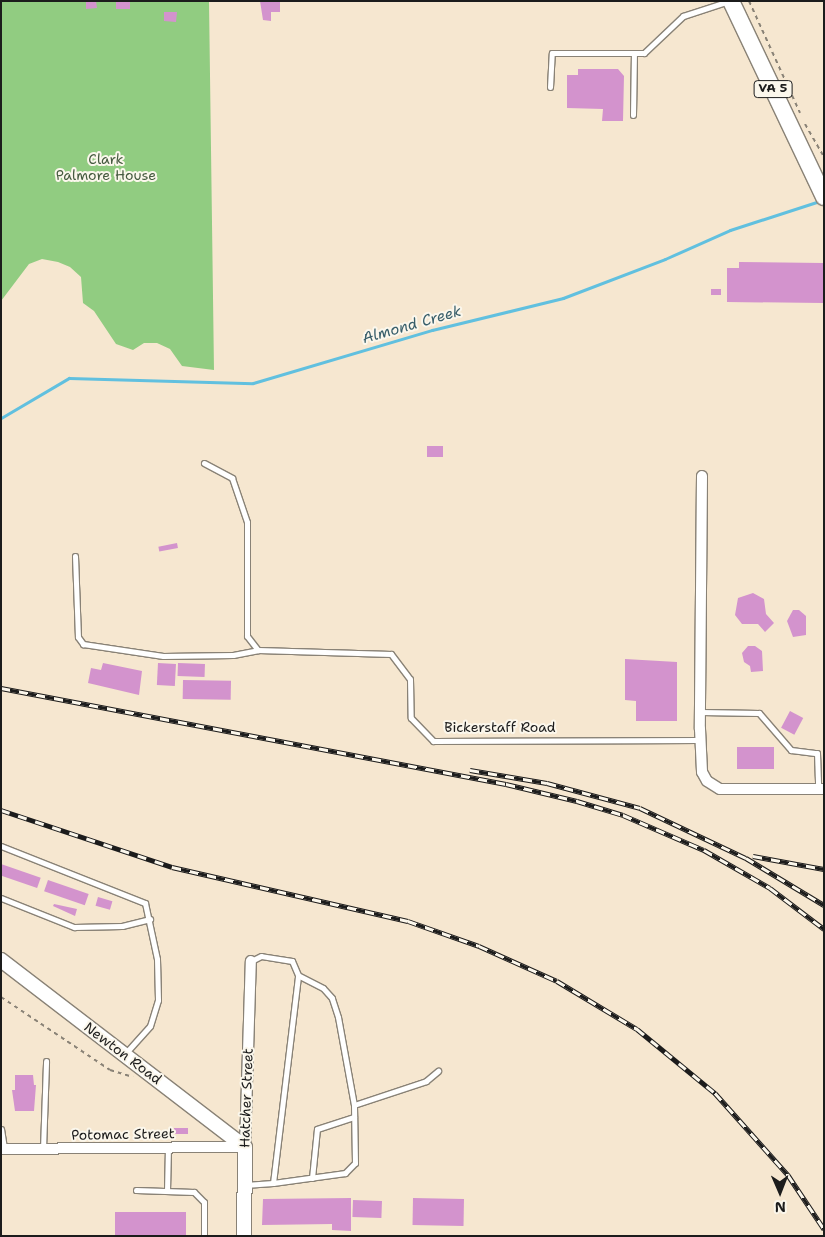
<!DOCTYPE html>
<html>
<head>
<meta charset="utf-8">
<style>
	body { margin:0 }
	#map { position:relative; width:825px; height:1237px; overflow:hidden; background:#f6e7d0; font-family:"Shantell Sans",sans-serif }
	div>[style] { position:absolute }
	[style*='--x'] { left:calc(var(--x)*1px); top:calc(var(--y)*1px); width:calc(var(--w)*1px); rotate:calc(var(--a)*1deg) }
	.green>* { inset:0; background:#91cc81 }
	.stream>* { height:3px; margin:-1.5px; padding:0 1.5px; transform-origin:1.5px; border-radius:1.5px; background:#61c0df }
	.building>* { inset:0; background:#d393cd; transform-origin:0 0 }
	.path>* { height:2px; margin-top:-1px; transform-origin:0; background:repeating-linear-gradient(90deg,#898276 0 4px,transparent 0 8px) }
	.roads { filter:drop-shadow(1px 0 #898276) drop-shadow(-1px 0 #898276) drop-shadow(0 1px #898276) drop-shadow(0 -1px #898276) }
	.lane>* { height:5px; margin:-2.5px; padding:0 2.5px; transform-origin:2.5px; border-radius:2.5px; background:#fff }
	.street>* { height:10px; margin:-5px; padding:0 5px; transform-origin:5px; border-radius:5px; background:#fff }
	.secondary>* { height:14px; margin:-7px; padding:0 7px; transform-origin:7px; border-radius:7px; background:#fff }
	.primary>* { height:16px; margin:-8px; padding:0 8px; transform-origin:8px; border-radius:8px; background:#fff }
	.rail>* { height:5px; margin-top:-2.5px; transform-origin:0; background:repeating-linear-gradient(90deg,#fbf7ec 0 9px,#1c1c1c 0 18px); box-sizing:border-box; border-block:1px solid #1c1c1c }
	span { translate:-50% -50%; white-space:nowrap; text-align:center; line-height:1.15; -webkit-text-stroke:4px #fbf7ec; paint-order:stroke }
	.shield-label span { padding:1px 4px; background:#fbf7ec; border:1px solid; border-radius:4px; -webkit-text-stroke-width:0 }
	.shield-label { font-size:12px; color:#1c1c1c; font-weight:700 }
	.park-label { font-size:14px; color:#455a3f }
	.street-label { font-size:14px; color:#1c1c1c }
	.water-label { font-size:15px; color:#385e6a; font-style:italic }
	.frame { position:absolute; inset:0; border:2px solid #1c1c1c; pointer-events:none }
	.north { position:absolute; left:755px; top:1167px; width:50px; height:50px; -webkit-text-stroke:4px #fbf7ec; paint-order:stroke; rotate:179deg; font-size:14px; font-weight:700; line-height:20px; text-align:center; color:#1c1c1c }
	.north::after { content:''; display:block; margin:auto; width:18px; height:22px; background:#1c1c1c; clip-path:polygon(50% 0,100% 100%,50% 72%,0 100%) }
</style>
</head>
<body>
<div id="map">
	<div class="green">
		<i style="clip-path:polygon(1px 1px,209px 1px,214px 370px,182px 366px,170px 349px,157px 343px,144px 343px,133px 350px,116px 344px,94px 311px,83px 303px,81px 277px,70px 267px,58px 262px,42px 259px,29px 264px,1px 301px)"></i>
	</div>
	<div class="stream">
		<i style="--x:1;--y:418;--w:79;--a:-30.5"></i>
		<i style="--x:69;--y:378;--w:184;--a:1.6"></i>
		<i style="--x:253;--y:383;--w:187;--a:-16.5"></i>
		<i style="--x:432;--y:330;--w:135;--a:-13.7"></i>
		<i style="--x:563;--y:298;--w:109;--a:-20.9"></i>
		<i style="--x:665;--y:259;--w:71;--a:-24"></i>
		<i style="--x:730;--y:230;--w:95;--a:-17.9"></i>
	</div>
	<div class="building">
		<i style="clip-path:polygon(86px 1px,96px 1px,97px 8px,86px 9px)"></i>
		<i style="left:116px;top:1px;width:14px;height:8px"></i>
		<i style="clip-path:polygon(260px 1px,280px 2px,280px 12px,271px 12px,271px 21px,263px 20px)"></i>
		<i style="clip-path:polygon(164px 12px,177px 12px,176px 22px,164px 21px)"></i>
		<i style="clip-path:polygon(578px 69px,618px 69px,624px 76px,623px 121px,602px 121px,603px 109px,567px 108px,567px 75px,578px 75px)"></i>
		<i style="clip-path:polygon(739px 262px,823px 263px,823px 303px,727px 302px,727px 268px,739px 268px)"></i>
		<i style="left:711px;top:289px;width:10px;height:6px"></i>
		<i style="left:427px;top:446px;width:16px;height:11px"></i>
		<i style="left:177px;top:543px;width:5px;height:19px;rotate:79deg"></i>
		<i style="clip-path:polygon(753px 593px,764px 599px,766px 614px,774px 623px,765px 632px,758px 624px,742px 624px,735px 615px,738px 598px)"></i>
		<i style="clip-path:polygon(793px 610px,799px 610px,806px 616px,806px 635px,793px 637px,787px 621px)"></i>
		<i style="clip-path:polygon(748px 646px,755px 646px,762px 651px,763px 671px,751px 672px,750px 666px,744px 662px,742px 653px)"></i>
		<i style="clip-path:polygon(625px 659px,677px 662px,677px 721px,636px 721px,636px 701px,625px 700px)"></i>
		<i style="clip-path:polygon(103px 663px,142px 671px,139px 695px,88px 683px,91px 668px,101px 670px)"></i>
		<i style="left:158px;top:663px;width:18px;height:22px;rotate:3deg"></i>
		<i style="left:178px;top:663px;width:27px;height:13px;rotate:2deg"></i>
		<i style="left:183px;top:680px;width:48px;height:19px;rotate:1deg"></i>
		<i style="left:790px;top:711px;width:15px;height:19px;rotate:28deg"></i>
		<i style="left:737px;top:747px;width:37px;height:22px"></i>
		<i style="left:1px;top:864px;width:42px;height:11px;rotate:19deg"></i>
		<i style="left:48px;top:880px;width:43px;height:12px;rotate:19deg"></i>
		<i style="left:98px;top:897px;width:15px;height:9px;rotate:16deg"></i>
		<i style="clip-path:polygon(54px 904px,77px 909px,75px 916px,53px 906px)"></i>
		<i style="clip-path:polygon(15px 1075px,33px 1075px,34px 1085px,36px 1085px,34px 1111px,15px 1111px,12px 1090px,15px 1090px)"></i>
		<i style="left:174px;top:1128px;width:14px;height:6px"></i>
		<i style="clip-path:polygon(351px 1198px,351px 1231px,332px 1230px,332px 1224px,262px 1225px,263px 1199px)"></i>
		<i style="left:413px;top:1198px;width:51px;height:27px;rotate:1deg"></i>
		<i style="left:353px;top:1200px;width:29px;height:17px;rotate:2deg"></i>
		<i style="left:115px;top:1212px;width:71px;height:24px"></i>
	</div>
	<div class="path">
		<i style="--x:749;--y:1;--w:123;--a:65.5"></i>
		<i style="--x:805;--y:124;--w:38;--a:60"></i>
		<i style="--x:1;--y:997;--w:131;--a:33.8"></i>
		<i style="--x:110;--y:1070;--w:24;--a:17"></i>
	</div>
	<div class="roads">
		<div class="lane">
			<i style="--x:550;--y:87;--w:34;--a:-87"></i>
			<i style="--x:552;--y:53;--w:92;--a:0"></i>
			<i style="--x:644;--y:53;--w:54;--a:-43.5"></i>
			<i style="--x:683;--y:16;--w:48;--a:-18.1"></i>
			<i style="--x:633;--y:115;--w:62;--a:-89.1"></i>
			<i style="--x:204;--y:463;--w:32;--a:28"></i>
			<i style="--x:232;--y:478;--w:46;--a:71.2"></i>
			<i style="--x:247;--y:522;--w:114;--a:90"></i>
			<i style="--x:247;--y:636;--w:18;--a:52"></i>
			<i style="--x:258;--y:650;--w:133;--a:1.7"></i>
			<i style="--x:391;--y:654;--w:31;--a:53"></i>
			<i style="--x:410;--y:679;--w:39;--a:89"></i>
			<i style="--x:411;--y:718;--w:32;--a:46"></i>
			<i style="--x:433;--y:741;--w:267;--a:-0.2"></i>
			<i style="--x:75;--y:556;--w:81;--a:87.9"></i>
			<i style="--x:78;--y:637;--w:9;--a:54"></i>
			<i style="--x:83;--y:644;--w:81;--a:8.5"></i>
			<i style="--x:163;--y:656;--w:70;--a:-0.8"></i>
			<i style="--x:233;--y:655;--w:25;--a:-11"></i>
			<i style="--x:701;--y:712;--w:58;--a:1"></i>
			<i style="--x:759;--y:713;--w:49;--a:49.1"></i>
			<i style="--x:791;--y:750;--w:26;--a:7"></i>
			<i style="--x:817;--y:753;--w:36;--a:88"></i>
			<i style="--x:1;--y:846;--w:155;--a:21.6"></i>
			<i style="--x:145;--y:903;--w:57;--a:77.9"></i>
			<i style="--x:157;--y:959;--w:41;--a:88.6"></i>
			<i style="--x:158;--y:1000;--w:27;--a:107"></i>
			<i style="--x:150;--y:1026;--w:38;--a:132"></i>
			<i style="--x:1;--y:898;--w:79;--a:21.7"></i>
			<i style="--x:74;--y:927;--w:48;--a:-1.2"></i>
			<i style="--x:122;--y:926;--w:29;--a:-14"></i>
			<i style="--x:354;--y:1105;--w:76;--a:-18.4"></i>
			<i style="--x:426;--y:1081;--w:16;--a:-40"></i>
			<i style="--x:1;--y:1129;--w:20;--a:81"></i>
			<i style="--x:43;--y:1149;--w:88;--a:-88"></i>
			<i style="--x:312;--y:1178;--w:49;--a:-84.2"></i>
			<i style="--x:317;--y:1129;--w:39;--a:-18"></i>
			<i style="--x:273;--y:1183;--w:73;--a:-7.9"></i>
			<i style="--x:345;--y:1173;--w:14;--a:-45"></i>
			<i style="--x:355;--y:1163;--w:58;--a:-91"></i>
			<i style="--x:354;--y:1105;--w:89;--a:-100.3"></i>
			<i style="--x:338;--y:1017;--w:20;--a:-108"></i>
			<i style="--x:332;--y:998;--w:13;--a:-132"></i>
			<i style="--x:323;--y:988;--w:28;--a:-153"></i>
			<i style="--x:245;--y:1185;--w:28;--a:-4"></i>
			<i style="--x:273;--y:1183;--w:209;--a:-83.1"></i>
			<i style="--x:298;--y:975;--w:15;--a:-113"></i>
			<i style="--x:292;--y:961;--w:31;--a:-171"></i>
			<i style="--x:261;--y:956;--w:11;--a:153"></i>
			<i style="--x:136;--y:1190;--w:58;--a:2"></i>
			<i style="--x:194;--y:1192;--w:14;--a:45"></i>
			<i style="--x:204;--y:1202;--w:34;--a:90"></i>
			<i style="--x:167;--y:1191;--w:43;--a:-88.7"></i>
		</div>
		<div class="street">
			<i style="--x:702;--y:476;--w:253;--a:90.5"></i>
			<i style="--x:700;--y:729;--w:43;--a:87.3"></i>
			<i style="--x:702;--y:772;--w:10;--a:61"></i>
			<i style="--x:707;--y:781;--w:15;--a:32"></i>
			<i style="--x:720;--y:789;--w:104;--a:0"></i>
			<i style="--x:1;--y:1149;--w:244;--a:-0.5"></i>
			<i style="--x:245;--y:1147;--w:186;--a:-88.2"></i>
		</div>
		<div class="secondary">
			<i style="--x:1;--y:960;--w:307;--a:37.5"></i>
			<i style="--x:245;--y:1147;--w:89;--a:90.6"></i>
		</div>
		<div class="primary">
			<i style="--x:731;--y:1;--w:217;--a:64.6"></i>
		</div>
	</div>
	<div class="rail">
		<i style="--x:1;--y:688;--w:514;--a:10.76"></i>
		<i style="--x:506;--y:784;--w:73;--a:13.5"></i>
		<i style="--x:577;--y:801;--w:48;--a:16.9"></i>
		<i style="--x:623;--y:815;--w:88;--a:23.4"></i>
		<i style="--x:704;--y:850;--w:76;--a:29.9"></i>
		<i style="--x:770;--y:888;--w:68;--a:37.2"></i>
		<i style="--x:470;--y:770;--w:78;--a:9.6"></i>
		<i style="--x:547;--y:783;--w:96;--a:15"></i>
		<i style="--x:640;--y:808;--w:117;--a:25.3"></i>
		<i style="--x:746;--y:858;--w:91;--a:31.1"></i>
		<i style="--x:1;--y:810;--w:180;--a:18.4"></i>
		<i style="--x:172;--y:867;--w:242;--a:12.9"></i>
		<i style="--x:408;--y:921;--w:75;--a:19.4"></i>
		<i style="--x:479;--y:946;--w:85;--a:24.2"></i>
		<i style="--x:557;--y:981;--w:93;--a:31"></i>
		<i style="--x:637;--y:1029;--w:101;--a:39.4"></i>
		<i style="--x:715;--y:1093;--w:110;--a:48.3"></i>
		<i style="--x:788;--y:1175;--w:65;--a:56.3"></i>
		<i style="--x:753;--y:856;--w:72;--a:10.4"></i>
	</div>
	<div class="shield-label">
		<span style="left:773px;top:89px">VA 5</span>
	</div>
	<div class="park-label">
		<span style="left:106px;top:167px">Clark<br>Palmore House</span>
	</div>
	<div class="street-label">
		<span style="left:500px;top:727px">Bickerstaff Road</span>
		<span style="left:123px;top:1053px;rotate:37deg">Newton Road</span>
		<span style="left:246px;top:1098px;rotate:-88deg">Hatcher Street</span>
		<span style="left:123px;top:1134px;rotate:-1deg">Potomac Street</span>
	</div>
	<div class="water-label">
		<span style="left:412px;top:325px;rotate:-16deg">Almond Creek</span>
	</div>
	<div class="frame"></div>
	<div class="north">N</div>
</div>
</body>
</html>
